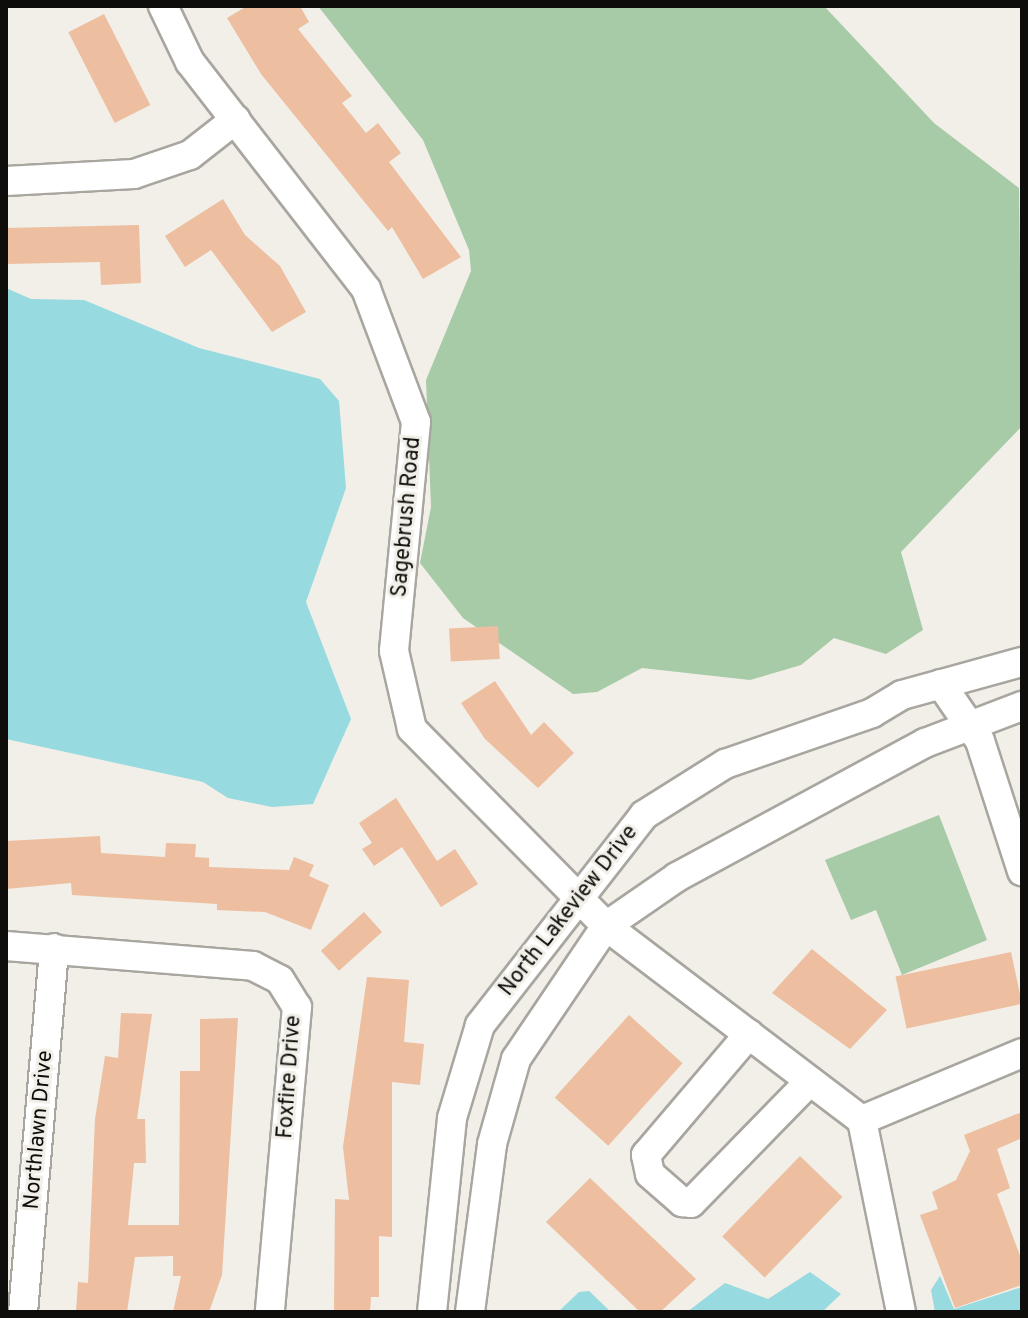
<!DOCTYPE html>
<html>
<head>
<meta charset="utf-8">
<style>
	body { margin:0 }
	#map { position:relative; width:1028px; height:1318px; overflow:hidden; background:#f1efe8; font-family:Overpass,sans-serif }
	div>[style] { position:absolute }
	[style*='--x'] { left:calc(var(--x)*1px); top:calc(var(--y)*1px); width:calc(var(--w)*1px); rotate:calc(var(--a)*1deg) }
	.green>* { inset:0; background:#a7caa7 }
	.water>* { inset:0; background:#97dae0 }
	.building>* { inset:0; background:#edbe9f; transform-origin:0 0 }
	.roads { filter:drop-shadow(2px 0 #a8a69f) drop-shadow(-2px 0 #a8a69f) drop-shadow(0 2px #a8a69f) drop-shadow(0 -2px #a8a69f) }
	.minor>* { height:28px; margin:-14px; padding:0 14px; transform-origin:14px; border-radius:14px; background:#fff }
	span { translate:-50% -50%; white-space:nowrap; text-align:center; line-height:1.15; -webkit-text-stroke:6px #f1efe8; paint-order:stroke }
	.street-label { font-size:22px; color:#0e0d0b }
	.frame { position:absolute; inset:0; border:8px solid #0e0d0b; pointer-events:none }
</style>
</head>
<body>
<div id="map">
	<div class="green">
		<i style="clip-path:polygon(318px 6px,824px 6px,934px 123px,1019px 188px,1022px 426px,901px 552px,923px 630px,886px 654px,834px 638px,801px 665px,750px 680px,642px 668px,597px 692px,573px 694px,463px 618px,420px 563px,431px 507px,426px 380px,471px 271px,469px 250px,423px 140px)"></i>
		<i style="clip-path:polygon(939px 815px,987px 940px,902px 975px,876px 910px,851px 920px,825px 860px)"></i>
	</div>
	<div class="water">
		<i style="clip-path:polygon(6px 288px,31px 299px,84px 300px,199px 348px,320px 379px,339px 401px,346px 488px,306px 602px,351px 719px,313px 804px,272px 807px,228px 798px,203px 782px,6px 739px)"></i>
		<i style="clip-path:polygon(810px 1272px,841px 1294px,822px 1312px,687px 1312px,725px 1283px,768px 1299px)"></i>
		<i style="clip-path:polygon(940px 1276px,954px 1309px,1022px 1287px,1022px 1312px,935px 1312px,931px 1290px)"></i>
		<i style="clip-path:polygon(589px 1291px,611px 1312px,558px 1312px,579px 1292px)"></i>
	</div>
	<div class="building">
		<i style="clip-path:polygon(247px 6px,300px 6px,309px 22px,298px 29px,352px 96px,342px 103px,366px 133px,378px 123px,401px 153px,389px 162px,461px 257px,423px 279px,392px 227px,388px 231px,261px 74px,227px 18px)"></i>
		<i style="left:104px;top:14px;width:102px;height:40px;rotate:63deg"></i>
		<i style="clip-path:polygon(223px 199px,245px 235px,280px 266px,306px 312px,272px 332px,211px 250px,185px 267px,165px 236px)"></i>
		<i style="clip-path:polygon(139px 225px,141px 283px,101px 285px,100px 262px,6px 264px,6px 228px)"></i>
		<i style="left:498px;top:626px;width:33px;height:49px;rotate:87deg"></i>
		<i style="clip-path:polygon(495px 681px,531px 735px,544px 722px,574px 753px,538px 788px,485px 739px,461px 703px)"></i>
		<i style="clip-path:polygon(396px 798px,437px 861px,455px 849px,478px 884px,441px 907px,402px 847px,374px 866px,362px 849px,372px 843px,359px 823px)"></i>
		<i style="clip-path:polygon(100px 836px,101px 853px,165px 857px,166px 843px,196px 844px,195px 857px,209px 858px,209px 867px,289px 870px,294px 857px,314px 865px,309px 876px,329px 885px,311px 930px,265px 912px,217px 910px,217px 904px,72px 895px,71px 883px,6px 889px,6px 841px)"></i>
		<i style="left:364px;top:912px;width:27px;height:58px;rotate:48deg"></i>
		<i style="clip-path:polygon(812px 949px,887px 1010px,850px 1049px,772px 993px)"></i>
		<i style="left:1011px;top:952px;width:53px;height:118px;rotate:78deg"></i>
		<i style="clip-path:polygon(367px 977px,409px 980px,404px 1042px,424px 1044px,420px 1085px,392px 1082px,392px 1237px,379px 1236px,379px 1297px,371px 1297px,370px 1312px,334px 1312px,335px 1199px,349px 1200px,343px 1147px)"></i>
		<i style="clip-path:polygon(121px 1013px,152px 1014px,137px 1119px,145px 1119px,146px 1163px,134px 1163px,128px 1225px,179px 1225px,180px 1071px,200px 1071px,200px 1019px,238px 1018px,222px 1275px,209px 1312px,173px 1312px,181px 1276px,173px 1276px,173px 1256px,135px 1257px,127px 1312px,76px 1312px,78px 1282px,88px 1283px,95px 1119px,105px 1056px,118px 1058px)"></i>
		<i style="left:629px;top:1015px;width:72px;height:111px;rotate:42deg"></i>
		<i style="clip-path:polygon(1022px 1112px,1022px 1138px,997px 1149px,1010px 1188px,997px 1194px,1022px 1261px,1022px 1285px,955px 1308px,920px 1215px,938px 1209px,932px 1192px,956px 1180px,970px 1151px,964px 1135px)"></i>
		<i style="left:800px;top:1156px;width:59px;height:112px;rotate:44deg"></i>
		<i style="clip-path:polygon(590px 1178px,696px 1279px,660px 1312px,640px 1312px,546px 1222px)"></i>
	</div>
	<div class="roads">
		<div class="minor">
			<i style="--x:163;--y:6;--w:62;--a:64.3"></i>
			<i style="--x:190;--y:62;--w:287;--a:52.2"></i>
			<i style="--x:366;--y:289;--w:142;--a:69.4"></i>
			<i style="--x:416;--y:422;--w:230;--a:95.5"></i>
			<i style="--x:394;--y:651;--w:80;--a:77"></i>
			<i style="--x:412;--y:729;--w:276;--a:45.4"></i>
			<i style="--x:606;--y:926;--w:321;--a:37.2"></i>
			<i style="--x:6;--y:181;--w:128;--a:-3.1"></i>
			<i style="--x:134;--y:174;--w:59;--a:-18.7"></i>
			<i style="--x:190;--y:155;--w:58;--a:-38"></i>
			<i style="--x:941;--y:684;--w:69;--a:55.6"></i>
			<i style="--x:980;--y:741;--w:137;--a:72.1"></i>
			<i style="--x:6;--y:946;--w:248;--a:4.6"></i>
			<i style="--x:253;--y:966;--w:30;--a:27"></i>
			<i style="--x:280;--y:980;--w:32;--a:58"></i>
			<i style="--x:297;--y:1007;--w:306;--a:95.1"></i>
			<i style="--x:749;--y:1034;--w:159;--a:130.4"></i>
			<i style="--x:646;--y:1155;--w:19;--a:78"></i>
			<i style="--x:650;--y:1174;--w:43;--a:41.2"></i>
			<i style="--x:682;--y:1202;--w:9;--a:6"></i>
			<i style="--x:691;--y:1203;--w:170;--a:-45.7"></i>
			<i style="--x:23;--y:1312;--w:365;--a:-85.1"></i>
			<i style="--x:432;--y:1312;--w:195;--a:-84.1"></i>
			<i style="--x:452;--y:1118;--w:97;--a:-73.2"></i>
			<i style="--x:480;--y:1025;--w:266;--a:-52"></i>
			<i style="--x:644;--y:815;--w:96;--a:-32.2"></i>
			<i style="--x:725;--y:764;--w:156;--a:-19.1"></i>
			<i style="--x:872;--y:713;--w:35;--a:-31"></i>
			<i style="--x:902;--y:695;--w:124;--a:-15.4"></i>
			<i style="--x:470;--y:1312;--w:169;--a:-82.5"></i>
			<i style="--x:492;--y:1144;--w:88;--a:-74.2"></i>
			<i style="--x:516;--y:1059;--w:161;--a:-55.9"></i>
			<i style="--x:606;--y:926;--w:86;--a:-34.6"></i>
			<i style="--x:677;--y:877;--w:282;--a:-28.4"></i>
			<i style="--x:925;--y:743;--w:104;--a:-20.9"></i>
			<i style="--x:901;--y:1312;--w:196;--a:-101.5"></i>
			<i style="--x:862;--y:1120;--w:173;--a:-22.7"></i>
		</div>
	</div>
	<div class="street-label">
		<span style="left:407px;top:517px;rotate:-85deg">Sagebrush Road</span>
		<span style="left:569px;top:911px;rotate:-52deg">North Lakeview Drive</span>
		<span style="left:290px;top:1077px;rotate:-86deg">Foxfire Drive</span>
		<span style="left:39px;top:1130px;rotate:-85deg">Northlawn Drive</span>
	</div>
	<div class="frame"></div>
</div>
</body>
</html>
